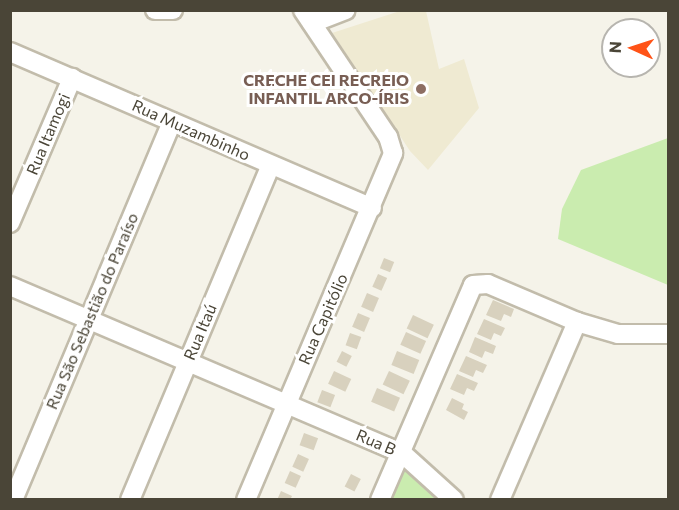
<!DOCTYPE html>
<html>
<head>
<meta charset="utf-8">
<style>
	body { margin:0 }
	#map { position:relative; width:679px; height:510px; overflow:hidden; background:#f5f3e9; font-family:Commissioner,sans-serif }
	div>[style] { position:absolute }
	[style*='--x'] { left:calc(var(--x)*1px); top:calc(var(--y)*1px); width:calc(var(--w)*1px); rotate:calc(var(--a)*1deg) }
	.education>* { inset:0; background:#efead2 }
	.green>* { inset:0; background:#caecaf }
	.building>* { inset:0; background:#d8d1be; transform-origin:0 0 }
	.roads { filter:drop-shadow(2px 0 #c2bcab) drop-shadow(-2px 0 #c2bcab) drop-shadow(0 2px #c2bcab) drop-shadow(0 -2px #c2bcab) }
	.minor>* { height:18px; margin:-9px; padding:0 9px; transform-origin:9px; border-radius:9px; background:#fff }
	.dots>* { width:16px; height:16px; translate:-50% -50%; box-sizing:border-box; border:3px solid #fff; border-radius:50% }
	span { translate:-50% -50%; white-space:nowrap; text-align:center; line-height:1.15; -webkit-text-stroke:6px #fff; paint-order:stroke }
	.education-label { font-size:16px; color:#785e54; font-weight:700 }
	.right { translate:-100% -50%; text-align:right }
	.street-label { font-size:16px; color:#4a4537 }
	.frame { position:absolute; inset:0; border:12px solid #4a4537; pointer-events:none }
	.north { position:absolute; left:601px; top:18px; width:60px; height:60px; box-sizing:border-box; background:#fff; border:2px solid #b7b5af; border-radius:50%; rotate:273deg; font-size:16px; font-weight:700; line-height:24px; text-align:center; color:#4a4537 }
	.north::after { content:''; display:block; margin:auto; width:21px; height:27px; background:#ff5317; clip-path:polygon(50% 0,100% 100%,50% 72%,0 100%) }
</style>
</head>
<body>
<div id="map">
	<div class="education">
		<i style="clip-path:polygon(403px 10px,426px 11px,439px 69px,464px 59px,479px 108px,428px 170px,410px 151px,332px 33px)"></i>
	</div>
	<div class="green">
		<i style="clip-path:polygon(668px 138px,668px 285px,558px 239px,562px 209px,581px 170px)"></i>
		<i style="clip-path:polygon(404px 466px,443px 500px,388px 500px)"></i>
	</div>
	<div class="building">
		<i style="left:384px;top:258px;width:11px;height:11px;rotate:22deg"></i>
		<i style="left:378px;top:274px;width:10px;height:14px;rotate:24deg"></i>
		<i style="left:367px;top:293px;width:13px;height:15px;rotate:23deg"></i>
		<i style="clip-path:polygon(493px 300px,514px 309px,511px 317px,504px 314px,501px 321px,486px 315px)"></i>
		<i style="left:358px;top:313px;width:13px;height:15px;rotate:23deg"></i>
		<i style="left:413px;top:315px;width:23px;height:15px;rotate:25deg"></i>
		<i style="clip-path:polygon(484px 319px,505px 328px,501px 336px,494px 333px,491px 340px,477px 334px)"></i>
		<i style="left:406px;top:332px;width:22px;height:14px;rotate:24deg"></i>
		<i style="left:350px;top:333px;width:12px;height:13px;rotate:20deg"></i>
		<i style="clip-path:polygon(475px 337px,496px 346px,493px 354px,485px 351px,482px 358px,469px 352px)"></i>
		<i style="left:342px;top:351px;width:11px;height:12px;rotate:27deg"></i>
		<i style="left:397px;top:351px;width:24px;height:15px;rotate:22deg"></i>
		<i style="clip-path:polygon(466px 356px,487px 365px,483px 373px,476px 370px,473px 377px,459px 371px)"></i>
		<i style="left:334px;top:371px;width:19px;height:14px;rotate:25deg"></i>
		<i style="left:389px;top:371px;width:23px;height:15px;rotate:25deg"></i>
		<i style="clip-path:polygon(457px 374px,478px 383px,474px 391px,467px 388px,464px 395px,450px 389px)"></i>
		<i style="left:377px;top:388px;width:25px;height:15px;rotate:23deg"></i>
		<i style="left:322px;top:390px;width:14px;height:13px;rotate:21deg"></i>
		<i style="clip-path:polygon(452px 398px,464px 404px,462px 409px,468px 412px,464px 420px,446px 410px)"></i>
		<i style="left:304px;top:433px;width:15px;height:13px;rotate:20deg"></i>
		<i style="left:298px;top:454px;width:12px;height:14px;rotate:24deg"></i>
		<i style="left:290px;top:471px;width:12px;height:13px;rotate:24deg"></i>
		<i style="left:351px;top:474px;width:11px;height:14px;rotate:27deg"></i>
		<i style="clip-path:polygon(281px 491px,292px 496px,290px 500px,277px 500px)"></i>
	</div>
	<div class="roads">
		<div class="minor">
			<i style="--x:155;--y:10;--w:18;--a:0"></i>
			<i style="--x:312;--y:23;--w:36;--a:-21"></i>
			<i style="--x:10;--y:52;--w:394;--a:23.3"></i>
			<i style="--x:10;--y:223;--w:158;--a:-66.8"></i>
			<i style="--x:10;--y:286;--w:426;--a:23.1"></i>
			<i style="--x:402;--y:453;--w:70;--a:42.1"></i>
			<i style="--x:13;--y:500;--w:410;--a:-67.2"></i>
			<i style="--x:130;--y:500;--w:363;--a:-67.2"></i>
			<i style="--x:246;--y:500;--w:377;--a:-67"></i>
			<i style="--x:393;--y:153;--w:17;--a:-107"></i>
			<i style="--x:388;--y:137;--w:153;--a:-123.8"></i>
			<i style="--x:380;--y:500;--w:234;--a:-66.6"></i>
			<i style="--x:473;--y:285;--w:15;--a:-4"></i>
			<i style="--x:488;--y:284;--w:97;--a:23.1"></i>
			<i style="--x:577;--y:322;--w:43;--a:16.3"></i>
			<i style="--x:618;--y:334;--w:50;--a:0"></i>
			<i style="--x:500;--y:500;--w:194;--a:-66.6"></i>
		</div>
	</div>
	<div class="dots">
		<i style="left:421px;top:89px;background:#8d6e63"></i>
	</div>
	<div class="education-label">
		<span class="right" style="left:409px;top:89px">CRECHE CEI RECREIO<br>INFANTIL ARCO-ÍRIS</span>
	</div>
	<div class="street-label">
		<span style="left:191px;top:130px;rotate:24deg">Rua Muzambinho</span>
		<span style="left:48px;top:134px;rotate:-67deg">Rua Itamogi</span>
		<span style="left:92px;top:311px;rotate:-67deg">Rua São Sebastião do Paraíso</span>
		<span style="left:323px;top:319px;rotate:-66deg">Rua Capitólio</span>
		<span style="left:200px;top:332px;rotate:-67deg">Rua Itaú</span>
		<span style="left:376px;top:442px;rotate:23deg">Rua B</span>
	</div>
	<div class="frame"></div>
	<div class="north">N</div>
</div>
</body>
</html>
